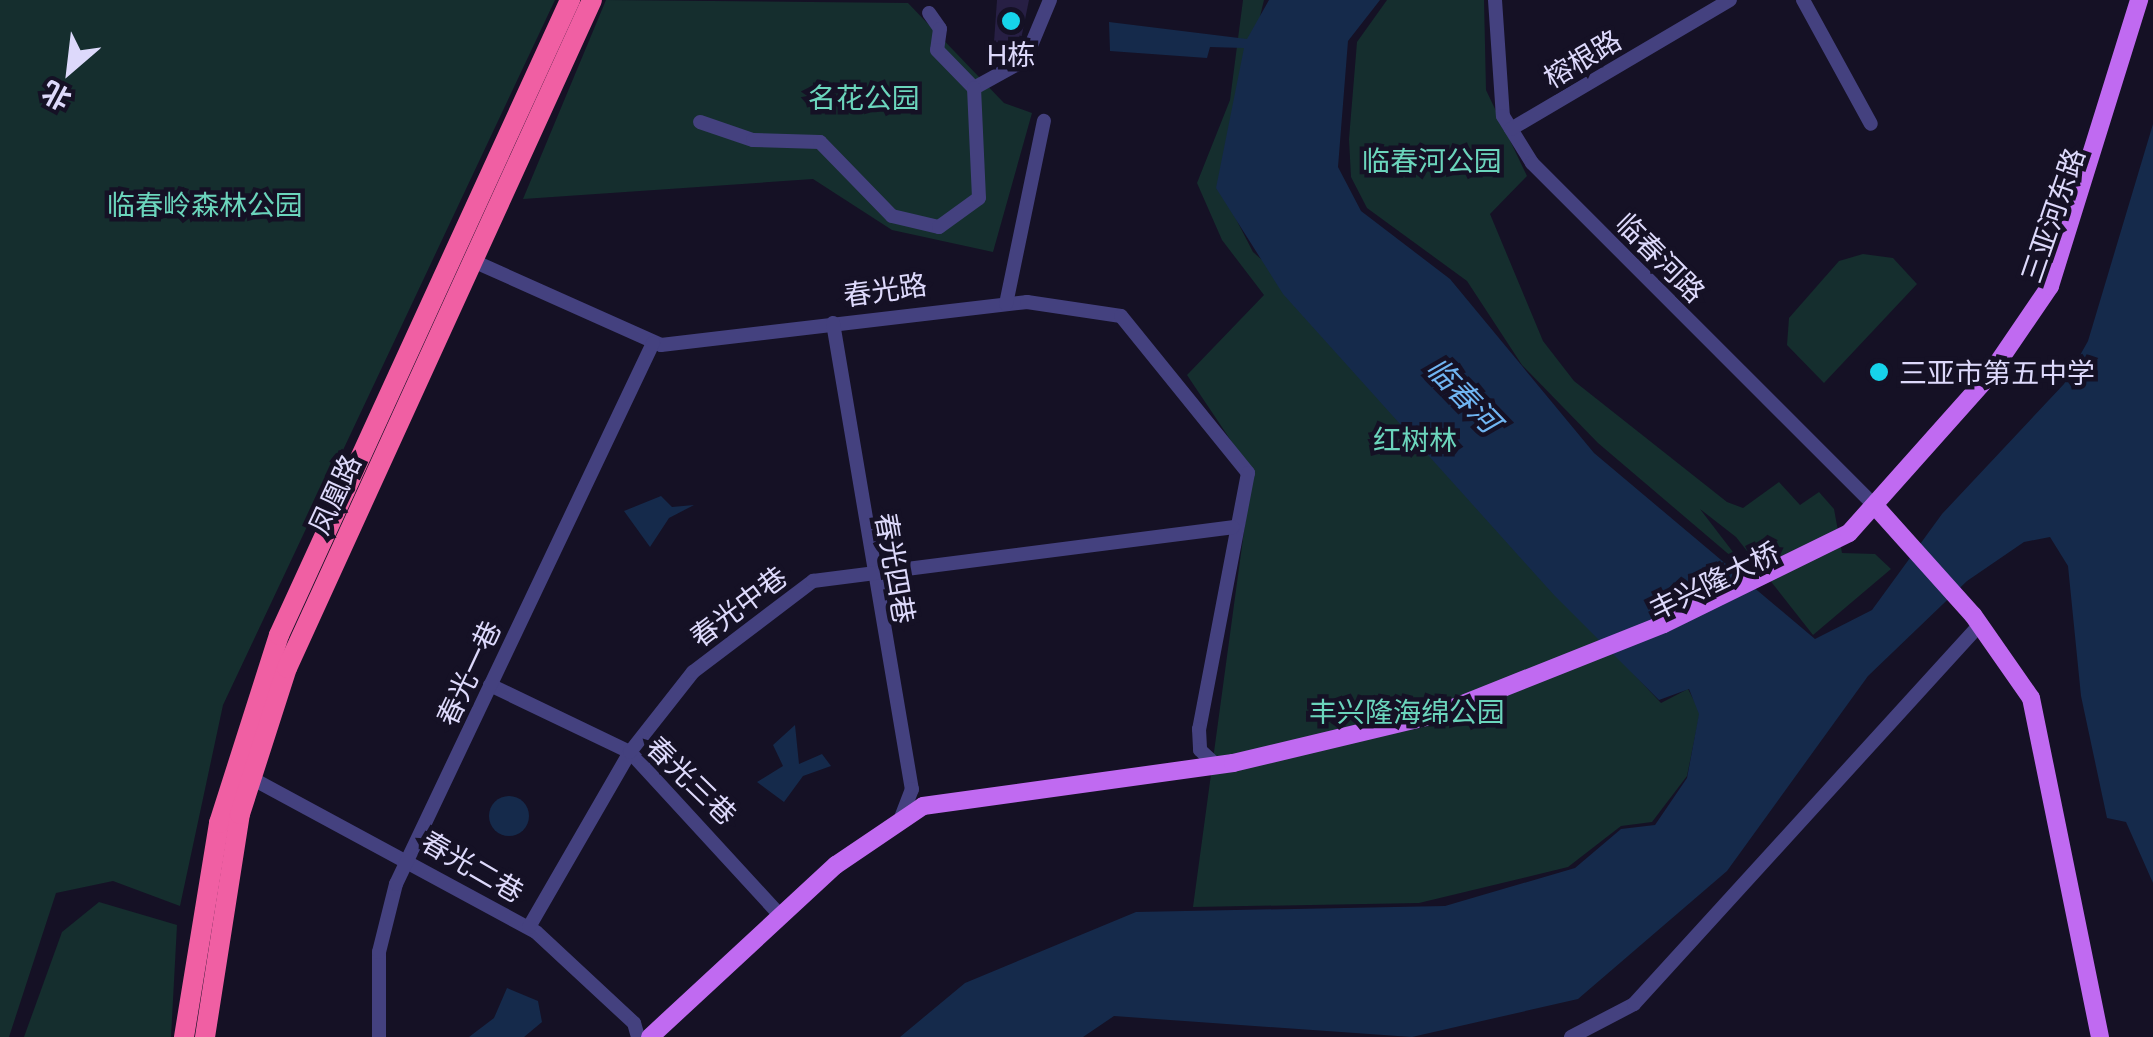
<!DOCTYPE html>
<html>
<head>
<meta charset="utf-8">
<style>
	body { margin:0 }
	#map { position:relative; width:2153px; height:1037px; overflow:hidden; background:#151125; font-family:Commissioner,"Noto Sans SC",sans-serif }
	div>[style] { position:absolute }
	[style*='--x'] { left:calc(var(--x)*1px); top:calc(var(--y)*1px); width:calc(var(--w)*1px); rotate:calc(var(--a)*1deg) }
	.green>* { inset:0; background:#152e2e }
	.water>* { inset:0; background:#152a4b }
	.round { border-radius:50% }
	.building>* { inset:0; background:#271f44 }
	.minor>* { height:14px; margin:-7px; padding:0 7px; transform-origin:7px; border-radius:7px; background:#44417f }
	.major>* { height:18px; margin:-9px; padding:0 9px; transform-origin:9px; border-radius:9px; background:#c06af1 }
	.highway>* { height:20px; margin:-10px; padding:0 10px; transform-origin:10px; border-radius:10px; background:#f05fa3 }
	.dots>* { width:28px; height:28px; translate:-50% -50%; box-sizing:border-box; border:5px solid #151125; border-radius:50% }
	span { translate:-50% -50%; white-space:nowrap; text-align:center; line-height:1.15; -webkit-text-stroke:9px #151125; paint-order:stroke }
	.poi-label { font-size:28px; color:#ddd9fb }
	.left { translate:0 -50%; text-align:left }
	.street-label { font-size:28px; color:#ddd9fb }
	.park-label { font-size:28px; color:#6bd5bc }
	.water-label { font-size:30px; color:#70b5f2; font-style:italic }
	.north { position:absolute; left:20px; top:20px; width:100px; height:100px; -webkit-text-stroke:8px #151125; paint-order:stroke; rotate:208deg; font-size:28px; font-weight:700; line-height:40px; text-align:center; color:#ddd9fb }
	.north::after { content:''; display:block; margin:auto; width:35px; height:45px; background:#ddd9fb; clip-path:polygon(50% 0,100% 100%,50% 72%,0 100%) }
</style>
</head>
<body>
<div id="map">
	<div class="green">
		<i style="clip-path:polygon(0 0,555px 0,223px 705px,180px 906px,113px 881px,56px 893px,9px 1037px,0 1037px)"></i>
		<i style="clip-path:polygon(606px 0,908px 3px,1004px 103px,1032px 113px,993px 252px,892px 230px,813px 179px,523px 199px)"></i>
		<i style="clip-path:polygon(1243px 0,1264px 0,1219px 186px,1253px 252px,1654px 607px,1594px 632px,1661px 703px,1688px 689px,1700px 712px,1687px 776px,1652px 822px,1621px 826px,1568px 867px,1419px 903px,1193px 907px,1252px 472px,1187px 375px,1264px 295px,1222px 240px,1197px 183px,1230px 100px)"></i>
		<i style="clip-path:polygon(1387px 0,1484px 0,1486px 90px,1527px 176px,1490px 214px,1543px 341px,1574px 381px,1727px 502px,1743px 508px,1779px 482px,1800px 505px,1819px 492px,1834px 509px,1842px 553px,1875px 554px,1891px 569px,1813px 635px,1736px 537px,1700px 509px,1746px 569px,1598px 443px,1522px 365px,1467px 281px,1367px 208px,1351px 177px,1349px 139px,1357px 42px)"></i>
		<i style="clip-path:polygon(1863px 254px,1893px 258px,1917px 284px,1824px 383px,1787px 345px,1789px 318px,1839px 261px)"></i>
		<i style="clip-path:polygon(99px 902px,177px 925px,171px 1037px,24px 1037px,62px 932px)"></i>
	</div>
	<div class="water">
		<i style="clip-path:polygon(1269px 0,1380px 0,1348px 41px,1338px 167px,1361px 211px,1450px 279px,1594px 453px,1815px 639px,1872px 610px,1942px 514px,2064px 384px,2088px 341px,2153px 124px,2153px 883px,2126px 822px,2107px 818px,2081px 696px,2068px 566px,2050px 537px,2024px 542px,1967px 581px,1868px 676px,1727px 871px,1578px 999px,1412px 1037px,1114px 1016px,1083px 1037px,900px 1037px,965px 983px,1136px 912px,1445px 906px,1575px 868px,1621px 829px,1655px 825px,1687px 778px,1699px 714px,1689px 689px,1659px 700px,1554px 595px,1283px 294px,1216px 188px,1244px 48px,1210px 47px,1207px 58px,1110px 51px,1109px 22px,1247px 39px)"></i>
		<i style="clip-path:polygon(661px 496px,672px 507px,694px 505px,669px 518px,650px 547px,624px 511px)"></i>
		<i style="clip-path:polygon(795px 725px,799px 764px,822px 754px,831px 766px,803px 776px,784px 802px,757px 782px,783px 766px,773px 745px)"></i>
		<i class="round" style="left:489px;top:796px;width:40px;height:40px"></i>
		<i style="clip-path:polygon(507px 988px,538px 1001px,542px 1022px,524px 1037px,469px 1037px,494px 1018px)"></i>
	</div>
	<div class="building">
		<i style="clip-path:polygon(997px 0,1029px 0,1020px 44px,994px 42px)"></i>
	</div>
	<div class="minor">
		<i style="--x:1495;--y:0;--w:116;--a:86.1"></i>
		<i style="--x:1503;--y:116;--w:55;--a:58.3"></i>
		<i style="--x:1532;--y:163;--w:486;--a:45"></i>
		<i style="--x:1803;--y:0;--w:141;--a:61.3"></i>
		<i style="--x:929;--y:13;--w:19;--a:55"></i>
		<i style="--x:940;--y:29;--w:21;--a:98"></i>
		<i style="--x:937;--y:50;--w:53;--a:45.8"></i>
		<i style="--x:974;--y:88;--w:58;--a:-28.8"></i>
		<i style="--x:1025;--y:60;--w:65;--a:-67.4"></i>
		<i style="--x:700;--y:122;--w:56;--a:18.8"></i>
		<i style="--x:753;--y:140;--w:67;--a:1.7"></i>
		<i style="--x:820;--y:142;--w:103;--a:45.8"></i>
		<i style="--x:892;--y:216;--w:48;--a:13.2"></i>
		<i style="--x:939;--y:227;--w:49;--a:-35.9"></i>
		<i style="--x:979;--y:198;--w:110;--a:-92.6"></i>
		<i style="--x:1511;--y:129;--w:254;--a:-30.5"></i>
		<i style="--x:471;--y:260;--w:208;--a:24.1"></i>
		<i style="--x:661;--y:345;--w:369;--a:-6.7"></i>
		<i style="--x:1027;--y:302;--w:95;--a:8.5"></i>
		<i style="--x:1121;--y:316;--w:202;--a:51"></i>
		<i style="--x:1248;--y:473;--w:261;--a:100.8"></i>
		<i style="--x:1199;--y:729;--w:21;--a:87"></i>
		<i style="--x:1200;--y:750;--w:23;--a:43"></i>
		<i style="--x:1006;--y:304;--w:187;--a:-78.3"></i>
		<i style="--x:833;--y:323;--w:473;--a:80.4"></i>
		<i style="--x:912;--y:789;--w:30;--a:111"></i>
		<i style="--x:490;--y:685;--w:155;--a:25.6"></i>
		<i style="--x:630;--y:752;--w:223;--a:47.4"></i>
		<i style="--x:251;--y:778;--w:324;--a:28.4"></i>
		<i style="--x:536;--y:932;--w:134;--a:42.9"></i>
		<i style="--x:634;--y:1023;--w:15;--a:74"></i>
		<i style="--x:529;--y:927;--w:202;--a:-60"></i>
		<i style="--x:630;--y:752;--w:102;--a:-51.8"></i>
		<i style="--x:693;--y:672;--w:151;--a:-37.2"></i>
		<i style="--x:813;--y:581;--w:423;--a:-7.3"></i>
		<i style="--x:379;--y:1037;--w:85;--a:-90"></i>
		<i style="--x:379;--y:952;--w:70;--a:-76"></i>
		<i style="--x:396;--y:884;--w:599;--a:-64.59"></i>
		<i style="--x:1571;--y:1037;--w:71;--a:-27.6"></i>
		<i style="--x:1634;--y:1004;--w:505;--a:-47.65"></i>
	</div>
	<div class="major">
		<i style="--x:1876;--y:507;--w:145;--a:48.1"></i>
		<i style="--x:1973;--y:615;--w:101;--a:55.1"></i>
		<i style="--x:2031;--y:698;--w:346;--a:78.5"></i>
		<i style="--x:650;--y:1037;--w:253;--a:-42.8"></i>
		<i style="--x:836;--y:865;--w:105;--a:-34.1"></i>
		<i style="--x:923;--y:806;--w:313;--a:-7.9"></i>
		<i style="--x:1233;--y:763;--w:208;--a:-13.4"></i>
		<i style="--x:1435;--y:715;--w:246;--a:-21.7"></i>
		<i style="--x:1664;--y:624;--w:206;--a:-26.2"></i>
		<i style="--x:1849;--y:533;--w:209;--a:-48.3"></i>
		<i style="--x:1988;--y:377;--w:110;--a:-55.7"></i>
		<i style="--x:2050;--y:286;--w:300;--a:-72.7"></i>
	</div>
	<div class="highway">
		<i style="--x:184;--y:1037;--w:217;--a:-80.7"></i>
		<i style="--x:219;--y:823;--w:197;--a:-72.3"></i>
		<i style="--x:279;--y:635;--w:699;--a:-65.38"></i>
		<i style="--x:205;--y:1037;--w:226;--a:-81.1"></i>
		<i style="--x:240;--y:814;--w:153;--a:-72.2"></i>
		<i style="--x:287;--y:668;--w:734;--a:-65.46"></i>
	</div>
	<div class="dots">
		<i style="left:1011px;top:21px;background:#16d3ea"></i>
		<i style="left:1879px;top:372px;background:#16d3ea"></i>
	</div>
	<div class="poi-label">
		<span style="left:1011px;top:54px">H栋</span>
		<span class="left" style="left:1899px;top:372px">三亚市第五中学</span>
	</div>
	<div class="street-label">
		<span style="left:1582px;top:58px;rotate:-31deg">榕根路</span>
		<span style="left:2052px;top:215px;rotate:-71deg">三亚河东路</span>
		<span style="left:1661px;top:257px;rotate:45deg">临春河路</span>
		<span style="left:885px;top:289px;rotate:-8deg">春光路</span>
		<span style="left:334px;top:494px;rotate:-65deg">凤凰路</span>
		<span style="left:896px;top:568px;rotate:80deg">春光四巷</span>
		<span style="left:1714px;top:580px;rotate:-26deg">丰兴隆大桥</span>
		<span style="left:738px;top:606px;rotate:-37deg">春光中巷</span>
		<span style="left:468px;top:673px;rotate:-65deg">春光一巷</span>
		<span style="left:692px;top:780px;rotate:44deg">春光三巷</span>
		<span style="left:473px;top:866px;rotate:30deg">春光二巷</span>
	</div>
	<div class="park-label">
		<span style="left:864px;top:97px">名花公园</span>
		<span style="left:1432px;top:160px">临春河公园</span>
		<span style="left:205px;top:204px">临春岭森林公园</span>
		<span style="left:1415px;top:439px">红树林</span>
		<span style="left:1407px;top:711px">丰兴隆海绵公园</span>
	</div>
	<div class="water-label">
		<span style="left:1464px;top:394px;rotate:46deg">临春河</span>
	</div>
	<div class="north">北</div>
</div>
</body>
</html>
